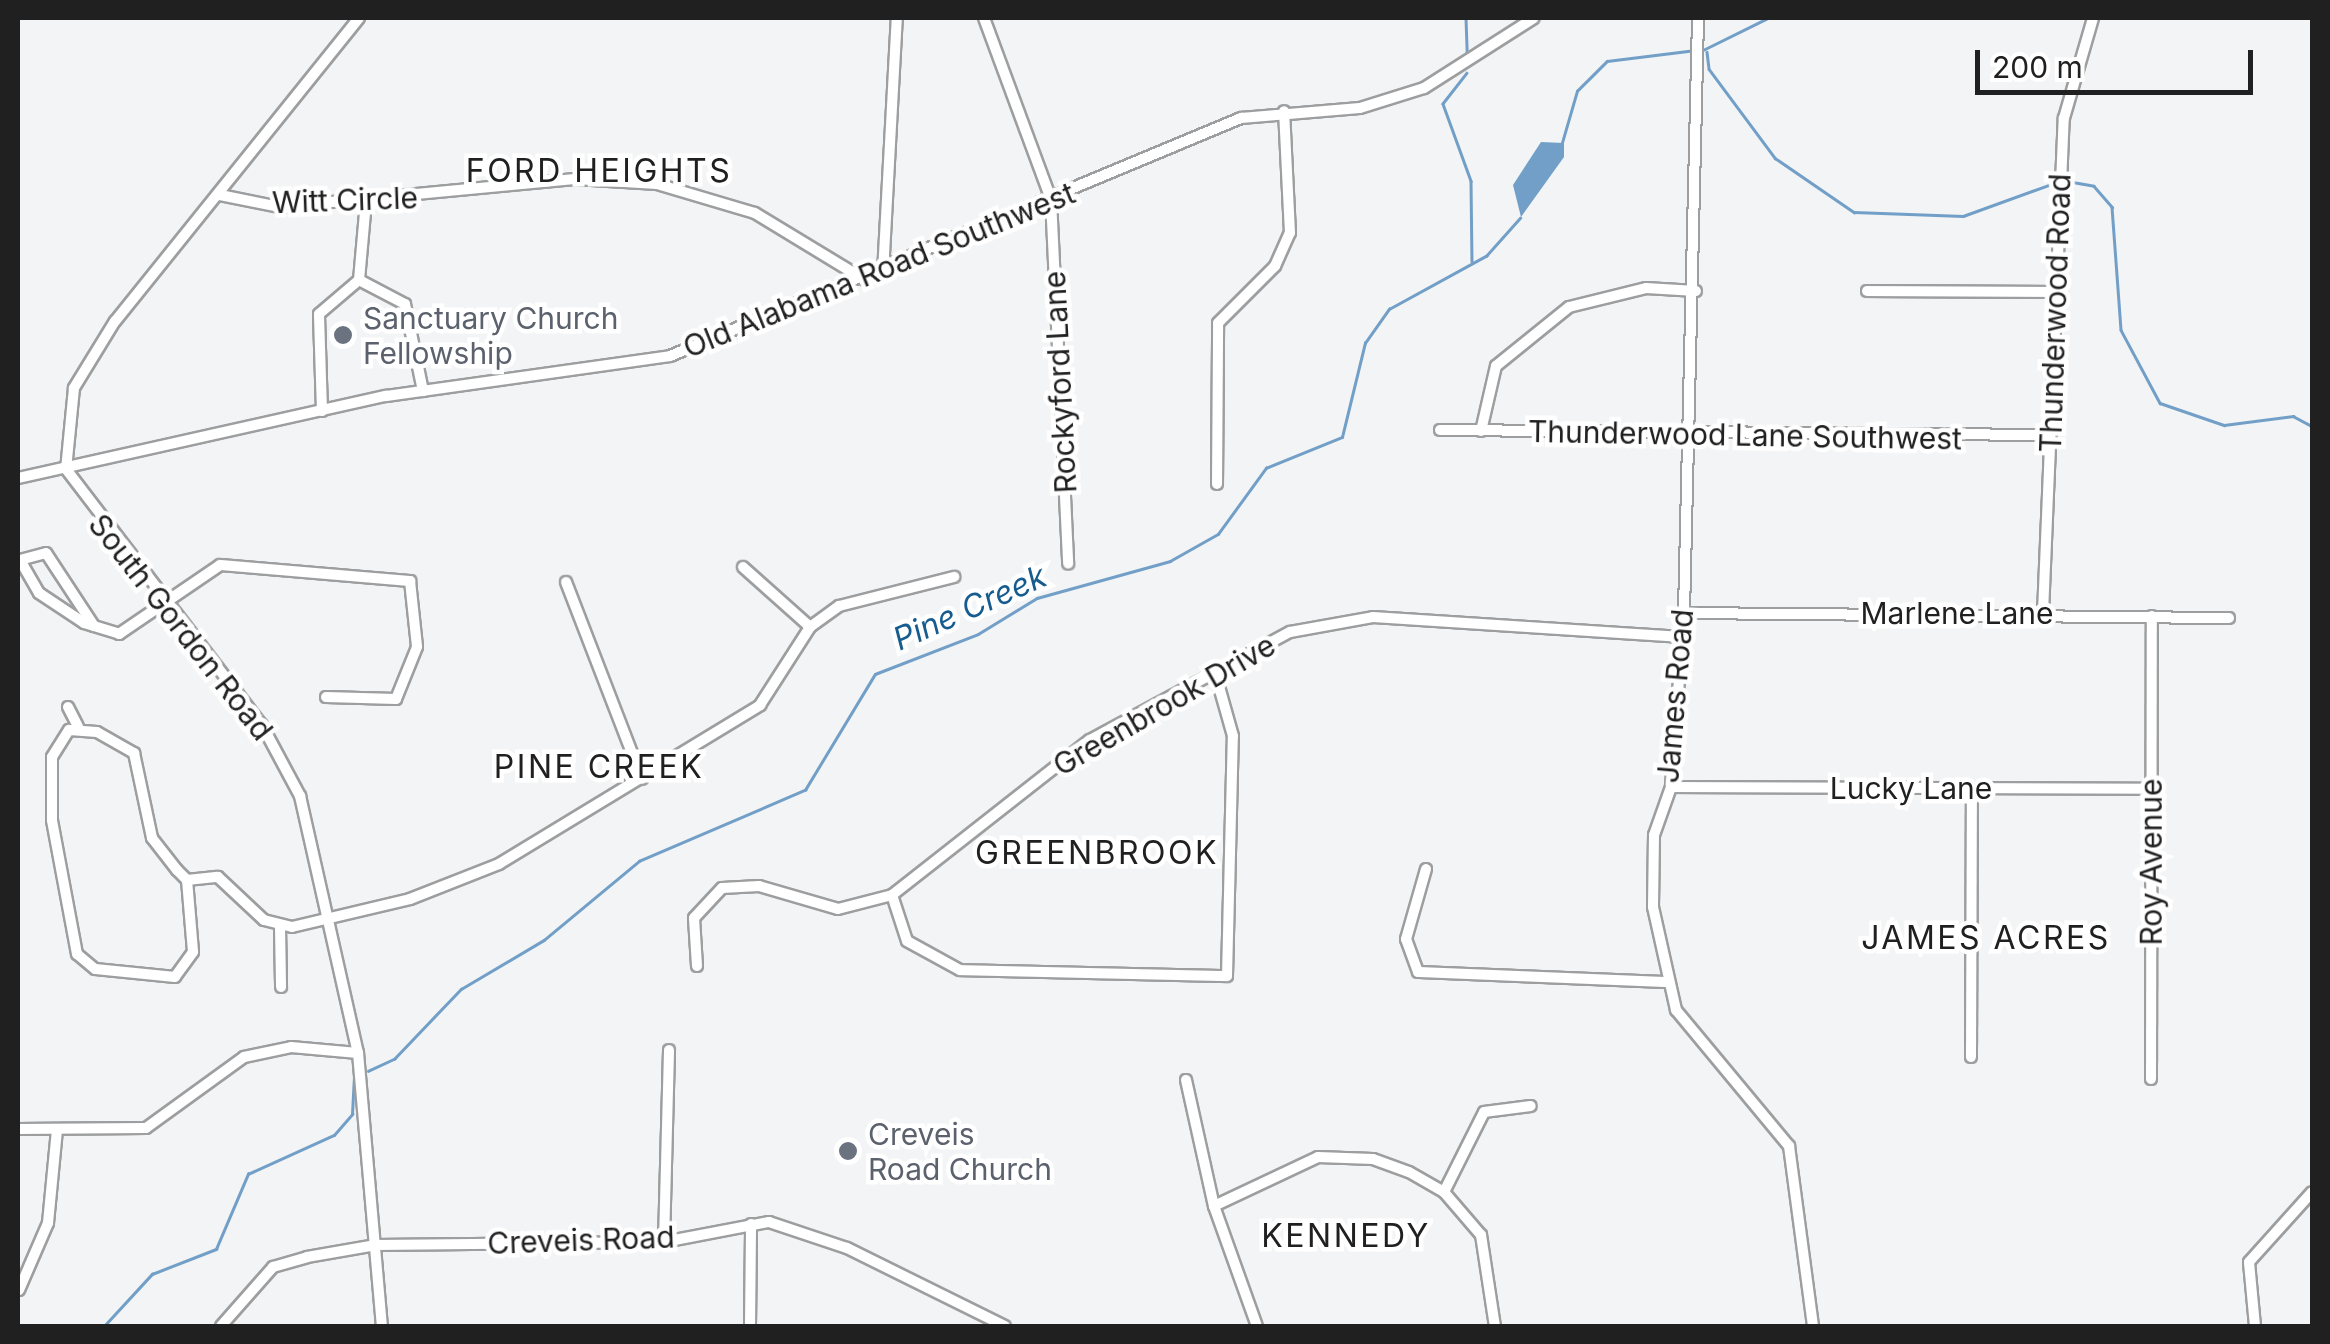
<!DOCTYPE html>
<html>
<head>
<meta charset="utf-8">
<style>
	body { margin:0 }
	#map { position:relative; width:2330px; height:1344px; overflow:hidden; background:#f3f4f5; font-family:Inter,sans-serif }
	div>[style] { position:absolute }
	[style*='--x'] { left:calc(var(--x)*1px); top:calc(var(--y)*1px); width:calc(var(--w)*1px); rotate:calc(var(--a)*1deg) }
	.water>* { inset:0; background:#729fc7 }
	.stream>* { height:2.5px; margin:-1.25px; padding:0 1.25px; transform-origin:1.25px; border-radius:1.25px; background:#729fc7 }
	.roads { filter:drop-shadow(2px 0 #9d9e9f) drop-shadow(-2px 0 #9d9e9f) drop-shadow(0 2px #9d9e9f) drop-shadow(0 -2px #9d9e9f) }
	.minor>* { height:10px; margin:-5px; padding:0 5px; transform-origin:5px; border-radius:5px; background:#fff }
	.dots>* { width:28px; height:28px; translate:-50% -50%; box-sizing:border-box; border:5px solid #fff; border-radius:50% }
	span { translate:-50% -50%; white-space:nowrap; text-align:center; line-height:1.15; -webkit-text-stroke:9px #fff; paint-order:stroke }
	.street-label { font-size:30px; color:#202020 }
	.worship-label { font-size:30px; color:#5b616d }
	.left { translate:0 -50%; text-align:left }
	.neighbourhood-label { font-size:32px; color:#202020; letter-spacing:2.5px }
	.water-label { font-size:32px; color:#165c8f; font-style:italic }
	.frame { position:absolute; inset:0; border:20px solid #202020; pointer-events:none }
	.scale { position:absolute; left:1975px; top:50px; width:278px; height:45px; box-sizing:border-box; border:5px solid #202020; border-top:0; padding-left:12px; font-size:30px; line-height:35px; white-space:nowrap; color:#202020; -webkit-text-stroke:8px #fff; paint-order:stroke }
</style>
</head>
<body>
<div id="map">
	<div class="water">
		<i style="clip-path:polygon(1541px 142px,1564px 143px,1564px 157px,1521px 217px,1513px 185px)"></i>
	</div>
	<div class="stream">
		<i style="--x:1466;--y:18;--w:36;--a:88"></i>
		<i style="--x:1703;--y:50;--w:72;--a:-26.2"></i>
		<i style="--x:1707;--y:52;--w:17;--a:83"></i>
		<i style="--x:1709;--y:69;--w:111;--a:53.4"></i>
		<i style="--x:1775;--y:158;--w:96;--a:34.4"></i>
		<i style="--x:1854;--y:212;--w:109;--a:2.1"></i>
		<i style="--x:1963;--y:216;--w:97;--a:-19.9"></i>
		<i style="--x:1467;--y:73;--w:39;--a:128"></i>
		<i style="--x:1443;--y:104;--w:82;--a:70"></i>
		<i style="--x:1471;--y:181;--w:80;--a:89.3"></i>
		<i style="--x:1561;--y:146;--w:57;--a:-73.8"></i>
		<i style="--x:1577;--y:91;--w:42;--a:-45"></i>
		<i style="--x:1607;--y:61;--w:89;--a:-7.1"></i>
		<i style="--x:2067;--y:181;--w:27;--a:10"></i>
		<i style="--x:2094;--y:186;--w:28;--a:49"></i>
		<i style="--x:2112;--y:207;--w:123;--a:85.8"></i>
		<i style="--x:2121;--y:330;--w:83;--a:61.9"></i>
		<i style="--x:2160;--y:403;--w:68;--a:19"></i>
		<i style="--x:2224;--y:425;--w:70;--a:-7.4"></i>
		<i style="--x:2293;--y:416;--w:21;--a:28"></i>
		<i style="--x:368;--y:1071;--w:29;--a:-25"></i>
		<i style="--x:394;--y:1059;--w:97;--a:-46.3"></i>
		<i style="--x:461;--y:989;--w:96;--a:-30.6"></i>
		<i style="--x:544;--y:940;--w:124;--a:-39.7"></i>
		<i style="--x:639;--y:861;--w:181;--a:-23.2"></i>
		<i style="--x:805;--y:790;--w:135;--a:-58.9"></i>
		<i style="--x:875;--y:674;--w:110;--a:-21.2"></i>
		<i style="--x:978;--y:634;--w:69;--a:-31.4"></i>
		<i style="--x:1037;--y:598;--w:138;--a:-15.5"></i>
		<i style="--x:1170;--y:561;--w:55;--a:-29.4"></i>
		<i style="--x:1218;--y:534;--w:82;--a:-54"></i>
		<i style="--x:1266;--y:468;--w:82;--a:-22.2"></i>
		<i style="--x:1342;--y:437;--w:97;--a:-76.3"></i>
		<i style="--x:1365;--y:343;--w:42;--a:-54.8"></i>
		<i style="--x:1389;--y:309;--w:111;--a:-28.7"></i>
		<i style="--x:1486;--y:256;--w:51;--a:-48.2"></i>
		<i style="--x:104;--y:1326;--w:71;--a:-47.3"></i>
		<i style="--x:152;--y:1274;--w:69;--a:-21.3"></i>
		<i style="--x:216;--y:1249;--w:82;--a:-66.9"></i>
		<i style="--x:248;--y:1174;--w:94;--a:-24.4"></i>
		<i style="--x:334;--y:1135;--w:28;--a:-49"></i>
		<i style="--x:352;--y:1114;--w:35;--a:-87"></i>
	</div>
	<div class="roads">
		<div class="minor">
			<i style="--x:359;--y:18;--w:389;--a:128.8"></i>
			<i style="--x:115;--y:321;--w:79;--a:121.5"></i>
			<i style="--x:74;--y:388;--w:81;--a:95.6"></i>
			<i style="--x:66;--y:469;--w:322;--a:52.6"></i>
			<i style="--x:262;--y:725;--w:81;--a:61.8"></i>
			<i style="--x:300;--y:796;--w:263;--a:77.3"></i>
			<i style="--x:358;--y:1053;--w:274;--a:85"></i>
			<i style="--x:984;--y:18;--w:193;--a:69.7"></i>
			<i style="--x:1051;--y:199;--w:365;--a:87.3"></i>
			<i style="--x:1698;--y:18;--w:595;--a:91.35"></i>
			<i style="--x:1684;--y:613;--w:174;--a:94.3"></i>
			<i style="--x:1671;--y:787;--w:51;--a:109.5"></i>
			<i style="--x:1654;--y:835;--w:72;--a:90.8"></i>
			<i style="--x:1653;--y:907;--w:106;--a:77.4"></i>
			<i style="--x:1676;--y:1010;--w:177;--a:50.3"></i>
			<i style="--x:1789;--y:1146;--w:182;--a:82.4"></i>
			<i style="--x:220;--y:195;--w:60;--a:11.5"></i>
			<i style="--x:279;--y:207;--w:297;--a:-5.4"></i>
			<i style="--x:575;--y:179;--w:82;--a:3.5"></i>
			<i style="--x:657;--y:184;--w:102;--a:16.5"></i>
			<i style="--x:755;--y:213;--w:129;--a:31.3"></i>
			<i style="--x:883;--y:273;--w:255;--a:-86.9"></i>
			<i style="--x:359;--y:280;--w:52;--a:27.6"></i>
			<i style="--x:405;--y:304;--w:89;--a:78.3"></i>
			<i style="--x:1867;--y:291;--w:190;--a:0.3"></i>
			<i style="--x:322;--y:411;--w:97;--a:-91.8"></i>
			<i style="--x:319;--y:314;--w:52;--a:-40.4"></i>
			<i style="--x:359;--y:280;--w:78;--a:-84.9"></i>
			<i style="--x:1440;--y:430;--w:610;--a:0.47"></i>
			<i style="--x:1481;--y:431;--w:67;--a:-77"></i>
			<i style="--x:1496;--y:366;--w:94;--a:-38.9"></i>
			<i style="--x:1569;--y:307;--w:79;--a:-13.9"></i>
			<i style="--x:1646;--y:288;--w:50;--a:3.4"></i>
			<i style="--x:18;--y:478;--w:377;--a:-12.6"></i>
			<i style="--x:386;--y:396;--w:287;--a:-8"></i>
			<i style="--x:670;--y:356;--w:619;--a:-22.63"></i>
			<i style="--x:1241;--y:118;--w:119;--a:-4.8"></i>
			<i style="--x:1360;--y:108;--w:67;--a:-17.4"></i>
			<i style="--x:1424;--y:88;--w:130;--a:-32.5"></i>
			<i style="--x:1217;--y:484;--w:161;--a:-89.6"></i>
			<i style="--x:1218;--y:323;--w:81;--a:-45"></i>
			<i style="--x:1275;--y:266;--w:36;--a:-66"></i>
			<i style="--x:1290;--y:233;--w:122;--a:-92.8"></i>
			<i style="--x:743;--y:567;--w:90;--a:41.8"></i>
			<i style="--x:566;--y:582;--w:211;--a:68.9"></i>
			<i style="--x:1684;--y:613;--w:545;--a:0.53"></i>
			<i style="--x:2043;--y:613;--w:495;--a:-87.6"></i>
			<i style="--x:2064;--y:118;--w:104;--a:-73.8"></i>
			<i style="--x:94;--y:626;--w:87;--a:-123.3"></i>
			<i style="--x:46;--y:553;--w:27;--a:165"></i>
			<i style="--x:20;--y:560;--w:38;--a:60"></i>
			<i style="--x:39;--y:593;--w:54;--a:33.7"></i>
			<i style="--x:84;--y:623;--w:37;--a:17"></i>
			<i style="--x:119;--y:634;--w:122;--a:-34.3"></i>
			<i style="--x:220;--y:565;--w:191;--a:4.8"></i>
			<i style="--x:410;--y:581;--w:66;--a:83.9"></i>
			<i style="--x:417;--y:647;--w:56;--a:112"></i>
			<i style="--x:396;--y:699;--w:70;--a:-178.4"></i>
			<i style="--x:68;--y:707;--w:22;--a:63"></i>
			<i style="--x:1671;--y:787;--w:480;--a:0.2"></i>
			<i style="--x:1426;--y:869;--w:73;--a:105.9"></i>
			<i style="--x:1406;--y:939;--w:35;--a:70"></i>
			<i style="--x:1418;--y:972;--w:248;--a:2.3"></i>
			<i style="--x:187;--y:880;--w:72;--a:85.2"></i>
			<i style="--x:193;--y:952;--w:31;--a:126"></i>
			<i style="--x:175;--y:977;--w:80;--a:-174.3"></i>
			<i style="--x:95;--y:969;--w:23;--a:-140"></i>
			<i style="--x:77;--y:954;--w:136;--a:-100.6"></i>
			<i style="--x:52;--y:820;--w:63;--a:-90"></i>
			<i style="--x:52;--y:757;--w:32;--a:-58"></i>
			<i style="--x:69;--y:730;--w:28;--a:4"></i>
			<i style="--x:97;--y:732;--w:43;--a:29.6"></i>
			<i style="--x:134;--y:753;--w:87;--a:78"></i>
			<i style="--x:152;--y:838;--w:41;--a:52"></i>
			<i style="--x:177;--y:870;--w:14;--a:45"></i>
			<i style="--x:187;--y:880;--w:31;--a:-6"></i>
			<i style="--x:218;--y:877;--w:63;--a:43.1"></i>
			<i style="--x:264;--y:920;--w:29;--a:14"></i>
			<i style="--x:292;--y:927;--w:121;--a:-13.3"></i>
			<i style="--x:410;--y:899;--w:96;--a:-21.5"></i>
			<i style="--x:499;--y:864;--w:306;--a:-31.3"></i>
			<i style="--x:760;--y:705;--w:93;--a:-57.3"></i>
			<i style="--x:810;--y:627;--w:36;--a:-36"></i>
			<i style="--x:839;--y:606;--w:119;--a:-14.2"></i>
			<i style="--x:892;--y:895;--w:48;--a:71.9"></i>
			<i style="--x:907;--y:941;--w:60;--a:28.7"></i>
			<i style="--x:960;--y:970;--w:267;--a:1.3"></i>
			<i style="--x:1227;--y:976;--w:240;--a:-88.6"></i>
			<i style="--x:1233;--y:736;--w:62;--a:-105.8"></i>
			<i style="--x:280;--y:927;--w:60;--a:89"></i>
			<i style="--x:697;--y:966;--w:48;--a:-93.6"></i>
			<i style="--x:694;--y:918;--w:41;--a:-47"></i>
			<i style="--x:722;--y:888;--w:37;--a:-3"></i>
			<i style="--x:759;--y:886;--w:82;--a:16.2"></i>
			<i style="--x:838;--y:909;--w:56;--a:-14.5"></i>
			<i style="--x:892;--y:895;--w:251;--a:-38.1"></i>
			<i style="--x:1090;--y:740;--w:227;--a:-28.4"></i>
			<i style="--x:1290;--y:632;--w:84;--a:-10.2"></i>
			<i style="--x:1373;--y:617;--w:310;--a:3.7"></i>
			<i style="--x:1971;--y:1057;--w:269;--a:-89.8"></i>
			<i style="--x:2151;--y:1079;--w:463;--a:-89.9"></i>
			<i style="--x:1186;--y:1080;--w:129;--a:77.5"></i>
			<i style="--x:1214;--y:1206;--w:127;--a:70.3"></i>
			<i style="--x:18;--y:1129;--w:128;--a:-0.4"></i>
			<i style="--x:146;--y:1128;--w:121;--a:-35.9"></i>
			<i style="--x:244;--y:1057;--w:48;--a:-12"></i>
			<i style="--x:291;--y:1047;--w:67;--a:5.1"></i>
			<i style="--x:1444;--y:1192;--w:89;--a:-63.4"></i>
			<i style="--x:1484;--y:1112;--w:47;--a:-7.3"></i>
			<i style="--x:1214;--y:1206;--w:115;--a:-25.2"></i>
			<i style="--x:1318;--y:1157;--w:55;--a:2.1"></i>
			<i style="--x:1373;--y:1159;--w:38;--a:20"></i>
			<i style="--x:1409;--y:1172;--w:40;--a:29.7"></i>
			<i style="--x:1444;--y:1192;--w:57;--a:49.3"></i>
			<i style="--x:1481;--y:1235;--w:92;--a:81.3"></i>
			<i style="--x:664;--y:1242;--w:192;--a:-88.5"></i>
			<i style="--x:19;--y:1290;--w:73;--a:-66.6"></i>
			<i style="--x:48;--y:1223;--w:93;--a:-84.5"></i>
			<i style="--x:221;--y:1326;--w:79;--a:-48.6"></i>
			<i style="--x:273;--y:1267;--w:35;--a:-16"></i>
			<i style="--x:307;--y:1257;--w:70;--a:-9.9"></i>
			<i style="--x:376;--y:1245;--w:288;--a:-0.6"></i>
			<i style="--x:664;--y:1242;--w:107;--a:-10.8"></i>
			<i style="--x:769;--y:1222;--w:82;--a:18.4"></i>
			<i style="--x:847;--y:1248;--w:176;--a:26.3"></i>
			<i style="--x:750;--y:1326;--w:102;--a:-89.4"></i>
			<i style="--x:2255;--y:1326;--w:64;--a:-95.4"></i>
			<i style="--x:2249;--y:1262;--w:94;--a:-48"></i>
		</div>
	</div>
	<div class="dots">
		<i style="left:343px;top:335px;background:#6b7280"></i>
		<i style="left:848px;top:1151px;background:#6b7280"></i>
	</div>
	<div class="street-label">
		<span style="left:345px;top:200px;rotate:-2deg">Witt Circle</span>
		<span style="left:879px;top:270px;rotate:-22deg">Old Alabama Road Southwest</span>
		<span style="left:2055px;top:313px;rotate:-88deg">Thunderwood Road</span>
		<span style="left:1060px;top:382px;rotate:-93deg">Rockyford Lane</span>
		<span style="left:1745px;top:435px;rotate:1deg">Thunderwood Lane Southwest</span>
		<span style="left:1957px;top:613px">Marlene Lane</span>
		<span style="left:181px;top:627px;rotate:52deg">South Gordon Road</span>
		<span style="left:1675px;top:696px;rotate:-85deg">James Road</span>
		<span style="left:1164px;top:705px;rotate:-30deg">Greenbrook Drive</span>
		<span style="left:1911px;top:788px">Lucky Lane</span>
		<span style="left:2151px;top:862px;rotate:-90deg">Roy Avenue</span>
		<span style="left:581px;top:1240px;rotate:-2deg">Creveis Road</span>
	</div>
	<div class="worship-label">
		<span class="left" style="left:363px;top:335px">Sanctuary Church<br>Fellowship</span>
		<span class="left" style="left:868px;top:1151px">Creveis<br>Road Church</span>
	</div>
	<div class="neighbourhood-label">
		<span style="left:599px;top:171px">FORD HEIGHTS</span>
		<span style="left:599px;top:767px">PINE CREEK</span>
		<span style="left:1097px;top:853px">GREENBROOK</span>
		<span style="left:1986px;top:938px">JAMES ACRES</span>
		<span style="left:1346px;top:1236px">KENNEDY</span>
	</div>
	<div class="water-label">
		<span style="left:970px;top:608px;rotate:-24deg">Pine Creek</span>
	</div>
	<div class="frame"></div>
	<div class="scale">200 m</div>
</div>
</body>
</html>
